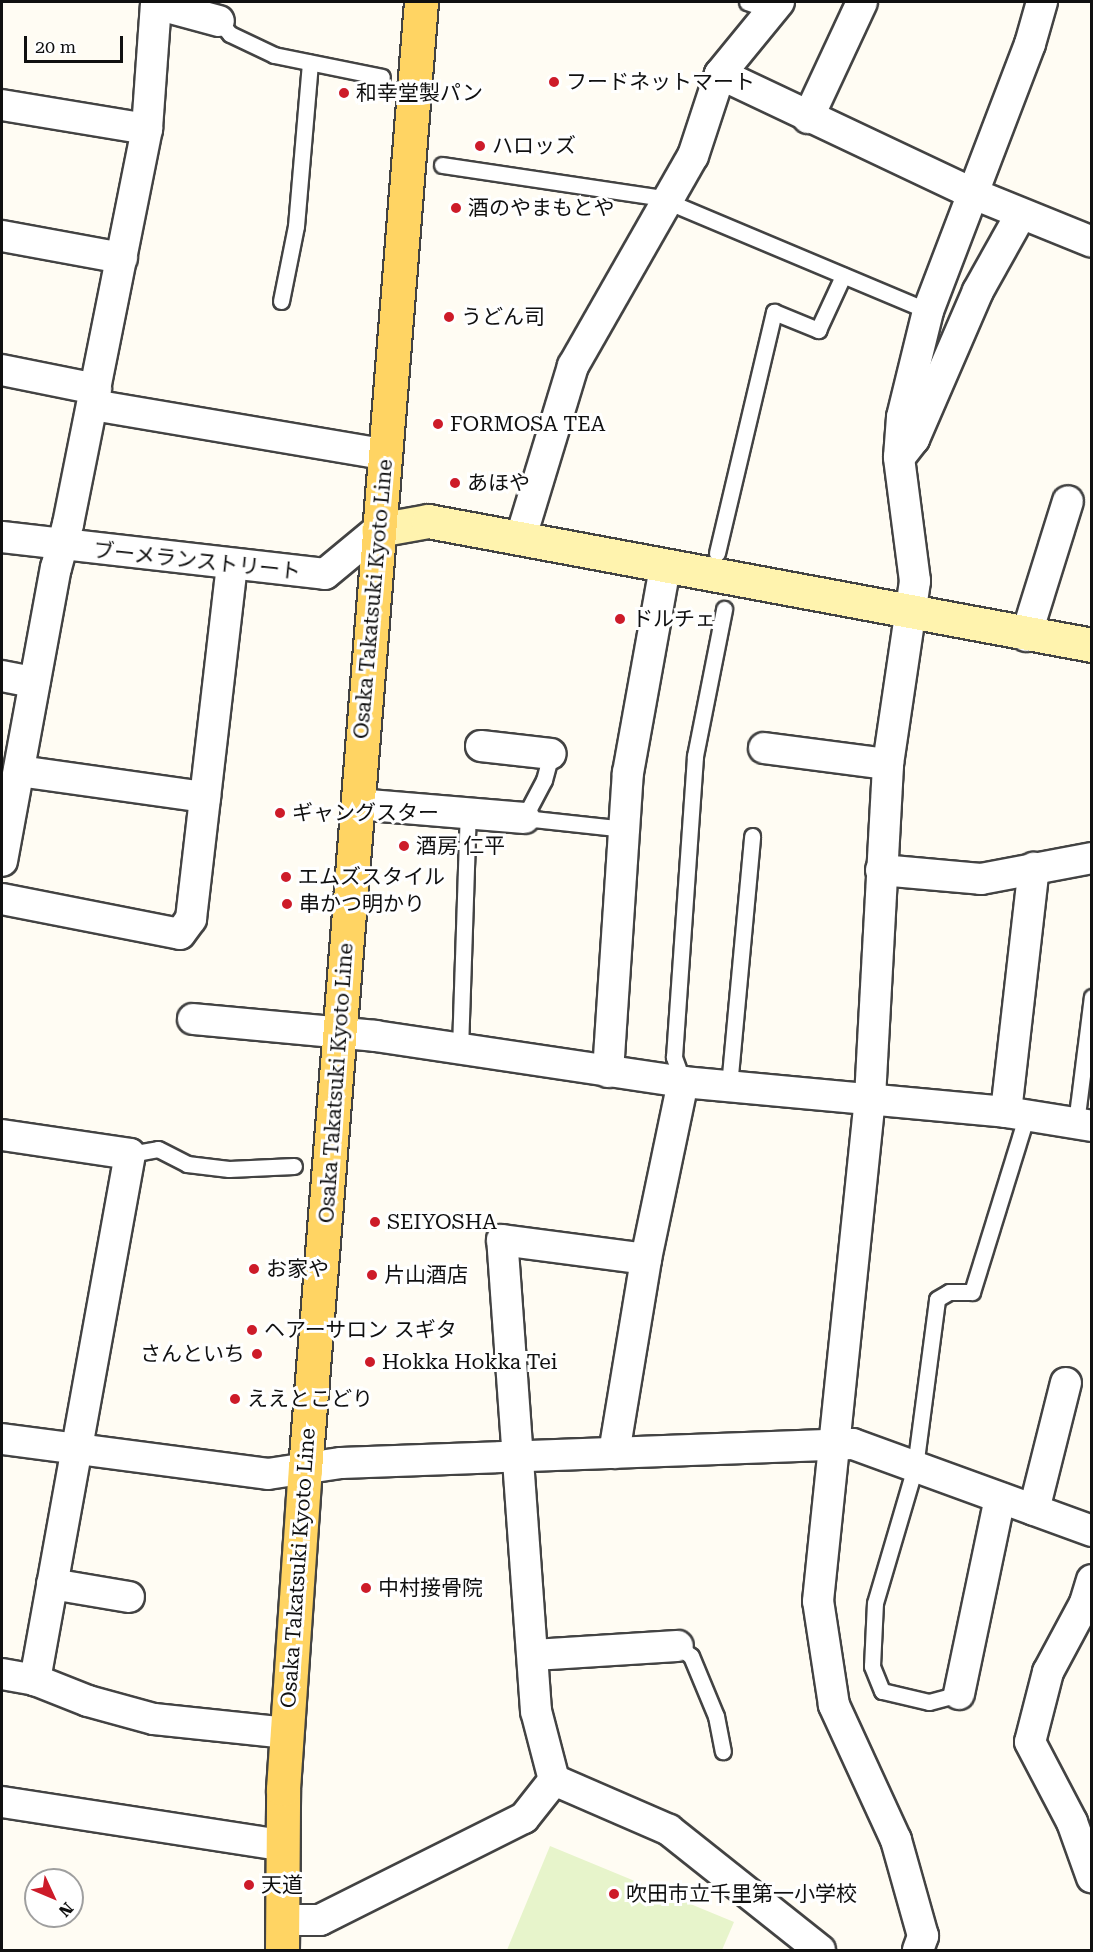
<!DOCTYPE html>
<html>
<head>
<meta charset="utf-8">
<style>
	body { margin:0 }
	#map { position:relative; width:1093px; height:1952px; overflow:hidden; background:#fffcf3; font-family:"Roboto Serif","Noto Sans JP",serif }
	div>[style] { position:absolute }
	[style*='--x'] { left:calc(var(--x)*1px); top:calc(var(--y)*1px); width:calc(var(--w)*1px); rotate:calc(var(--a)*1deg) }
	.pitch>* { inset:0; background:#e7f4cb }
	.roads { filter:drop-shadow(2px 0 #434343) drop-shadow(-2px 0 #434343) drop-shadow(0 2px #434343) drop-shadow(0 -2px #434343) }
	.lane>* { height:15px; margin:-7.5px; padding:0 7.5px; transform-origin:7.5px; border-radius:7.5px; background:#fff }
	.street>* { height:30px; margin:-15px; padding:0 15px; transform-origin:15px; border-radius:15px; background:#fff }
	.secondary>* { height:33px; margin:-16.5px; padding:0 16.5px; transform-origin:16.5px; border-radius:16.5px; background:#fff3ae }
	.primary>* { height:33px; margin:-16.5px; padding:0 16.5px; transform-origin:16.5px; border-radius:16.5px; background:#ffd463 }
	.dots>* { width:16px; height:16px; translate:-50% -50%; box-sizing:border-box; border:3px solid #fff; border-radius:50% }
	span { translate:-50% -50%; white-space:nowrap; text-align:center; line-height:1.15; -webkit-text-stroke:6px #fff; paint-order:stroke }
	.poi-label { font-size:21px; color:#101010 }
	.left { translate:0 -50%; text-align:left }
	.right { translate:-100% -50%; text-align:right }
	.street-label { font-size:21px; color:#101010 }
	.frame { position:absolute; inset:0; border:3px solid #101010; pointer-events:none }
	.north { position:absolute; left:24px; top:1868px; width:60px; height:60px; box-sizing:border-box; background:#fff; border:2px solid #9f9f9f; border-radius:50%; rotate:134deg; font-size:16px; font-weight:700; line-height:24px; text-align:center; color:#101010 }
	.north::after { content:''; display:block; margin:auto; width:21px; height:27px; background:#cd1b29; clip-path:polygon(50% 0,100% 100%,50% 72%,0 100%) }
	.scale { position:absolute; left:24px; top:36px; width:99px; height:27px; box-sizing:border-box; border:3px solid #101010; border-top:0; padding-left:8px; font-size:18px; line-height:21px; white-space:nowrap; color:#101010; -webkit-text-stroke:4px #fff; paint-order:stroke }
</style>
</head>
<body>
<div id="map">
	<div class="pitch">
		<i style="clip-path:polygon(550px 1846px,734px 1922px,722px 1950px,507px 1950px)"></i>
	</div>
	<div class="roads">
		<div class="lane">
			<i style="--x:747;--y:2;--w:28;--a:19"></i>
			<i style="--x:219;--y:21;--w:17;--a:50"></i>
			<i style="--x:230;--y:34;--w:49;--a:25.5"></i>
			<i style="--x:274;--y:55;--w:110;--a:11.5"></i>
			<i style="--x:442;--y:165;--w:217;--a:8.5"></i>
			<i style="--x:657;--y:197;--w:294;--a:22.8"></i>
			<i style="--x:281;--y:301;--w:76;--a:-78.7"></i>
			<i style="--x:296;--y:226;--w:164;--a:-85.1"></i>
			<i style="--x:717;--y:553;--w:248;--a:-76.7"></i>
			<i style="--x:774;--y:312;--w:48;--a:22.2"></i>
			<i style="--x:818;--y:330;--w:60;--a:-65.2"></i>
			<i style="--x:551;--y:754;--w:27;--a:105"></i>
			<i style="--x:544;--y:780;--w:43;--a:117.8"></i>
			<i style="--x:524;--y:818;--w:102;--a:6.2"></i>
			<i style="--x:460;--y:1049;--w:235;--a:-88.1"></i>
			<i style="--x:683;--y:1082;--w:27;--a:-110"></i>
			<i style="--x:674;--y:1057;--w:302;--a:-86"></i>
			<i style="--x:695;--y:756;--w:150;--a:-78.8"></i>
			<i style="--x:729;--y:1086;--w:251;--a:-84.7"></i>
			<i style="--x:1076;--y:1123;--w:127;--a:-82.8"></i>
			<i style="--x:130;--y:1154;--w:28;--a:-10"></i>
			<i style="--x:158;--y:1149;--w:33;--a:27"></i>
			<i style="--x:187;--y:1164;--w:42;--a:6.8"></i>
			<i style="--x:229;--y:1169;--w:65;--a:-2.6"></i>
			<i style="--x:678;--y:1646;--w:16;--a:38"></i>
			<i style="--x:691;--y:1656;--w:65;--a:67.4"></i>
			<i style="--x:716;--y:1716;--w:36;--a:79"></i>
			<i style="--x:959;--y:1694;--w:31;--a:165"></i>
			<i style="--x:929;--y:1702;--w:48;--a:-166.8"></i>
			<i style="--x:882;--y:1691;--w:27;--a:-112"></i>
			<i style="--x:872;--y:1666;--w:63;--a:-87.3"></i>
			<i style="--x:875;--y:1603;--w:142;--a:-73.6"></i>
			<i style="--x:915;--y:1467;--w:169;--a:-82.5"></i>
			<i style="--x:937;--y:1299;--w:14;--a:-30"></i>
			<i style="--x:949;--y:1292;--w:23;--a:0"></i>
			<i style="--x:972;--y:1292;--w:182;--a:-72.8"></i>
		</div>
		<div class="street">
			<i style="--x:156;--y:4;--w:65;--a:15.1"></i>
			<i style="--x:720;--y:74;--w:281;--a:25.3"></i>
			<i style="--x:974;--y:194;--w:127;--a:22.1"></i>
			<i style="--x:2;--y:105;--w:147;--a:9.4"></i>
			<i style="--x:808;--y:118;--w:128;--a:-65"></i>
			<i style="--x:2;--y:236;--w:122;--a:10.4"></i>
			<i style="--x:2;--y:370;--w:96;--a:11.4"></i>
			<i style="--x:93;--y:405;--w:295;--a:9.6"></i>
			<i style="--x:903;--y:453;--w:18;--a:-52"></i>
			<i style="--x:914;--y:439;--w:161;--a:-66.6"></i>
			<i style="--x:978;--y:291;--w:88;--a:-60.8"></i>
			<i style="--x:2;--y:537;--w:325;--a:6.5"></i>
			<i style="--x:325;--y:574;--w:69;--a:-39.7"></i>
			<i style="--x:521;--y:537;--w:179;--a:-73.1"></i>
			<i style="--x:573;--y:366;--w:242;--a:-60.3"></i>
			<i style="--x:693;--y:156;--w:86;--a:-71.8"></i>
			<i style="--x:720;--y:74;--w:93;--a:-50.7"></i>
			<i style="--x:1026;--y:636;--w:141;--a:-72.7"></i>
			<i style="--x:2;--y:676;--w:33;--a:11"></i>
			<i style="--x:481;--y:746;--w:70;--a:6.5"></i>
			<i style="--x:764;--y:748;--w:125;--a:7.4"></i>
			<i style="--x:19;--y:771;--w:188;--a:8"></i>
			<i style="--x:357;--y:804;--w:168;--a:4.8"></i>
			<i style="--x:2;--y:861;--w:298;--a:-79.6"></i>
			<i style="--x:56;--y:568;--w:46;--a:-74.7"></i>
			<i style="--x:68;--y:524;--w:403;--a:-78.7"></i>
			<i style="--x:147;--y:129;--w:127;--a:-85.9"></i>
			<i style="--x:881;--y:870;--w:100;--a:5.1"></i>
			<i style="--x:981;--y:879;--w:113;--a:-10.7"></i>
			<i style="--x:2;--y:899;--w:181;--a:11.1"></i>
			<i style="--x:180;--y:934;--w:19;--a:-54"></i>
			<i style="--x:191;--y:919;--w:356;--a:-83.4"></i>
			<i style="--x:193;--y:1019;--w:183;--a:5.3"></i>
			<i style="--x:375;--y:1036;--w:311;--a:8.5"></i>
			<i style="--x:683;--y:1082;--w:324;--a:5.3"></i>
			<i style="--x:1006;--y:1112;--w:87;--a:9.2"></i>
			<i style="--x:608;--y:1072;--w:300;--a:-86.2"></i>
			<i style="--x:628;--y:773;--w:208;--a:-79.8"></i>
			<i style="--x:1006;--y:1112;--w:246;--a:-83.5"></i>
			<i style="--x:2;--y:1135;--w:129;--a:8.4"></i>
			<i style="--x:130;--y:1154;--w:535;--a:100.24"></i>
			<i style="--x:2;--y:1439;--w:268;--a:7.5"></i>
			<i style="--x:268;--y:1474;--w:74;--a:-8.6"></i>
			<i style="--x:341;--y:1463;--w:512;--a:-2.13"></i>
			<i style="--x:853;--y:1444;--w:254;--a:20"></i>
			<i style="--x:614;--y:1453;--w:197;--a:-80.6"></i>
			<i style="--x:1034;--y:1510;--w:131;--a:-75.9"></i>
			<i style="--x:1092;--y:1580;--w:24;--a:107"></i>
			<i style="--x:1085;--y:1603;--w:78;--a:118.2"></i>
			<i style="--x:1048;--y:1672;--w:72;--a:104.4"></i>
			<i style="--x:1030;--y:1742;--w:90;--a:62.3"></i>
			<i style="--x:1072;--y:1822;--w:59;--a:70.3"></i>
			<i style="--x:52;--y:1584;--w:78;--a:9.6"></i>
			<i style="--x:533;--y:1655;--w:145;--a:-3.6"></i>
			<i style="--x:2;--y:1674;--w:34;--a:10"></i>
			<i style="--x:35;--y:1680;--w:57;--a:21.6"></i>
			<i style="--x:88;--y:1701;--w:68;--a:15.3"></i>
			<i style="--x:154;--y:1719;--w:134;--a:6"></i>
			<i style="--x:959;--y:1694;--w:200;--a:-78.2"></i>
			<i style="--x:554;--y:1780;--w:125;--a:23.5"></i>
			<i style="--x:669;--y:1830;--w:193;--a:38.5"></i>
			<i style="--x:2;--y:1802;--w:282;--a:8.8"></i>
			<i style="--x:282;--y:1920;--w:38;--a:0"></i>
			<i style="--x:320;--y:1920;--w:228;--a:-26.6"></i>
			<i style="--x:524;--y:1818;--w:48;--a:-51.7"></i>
			<i style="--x:554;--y:1780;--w:71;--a:-104.6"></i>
			<i style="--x:536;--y:1711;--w:472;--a:-94.1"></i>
			<i style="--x:502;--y:1240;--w:145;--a:7.5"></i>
			<i style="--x:646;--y:1259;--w:181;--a:-78.2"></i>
			<i style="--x:918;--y:1950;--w:15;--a:-70"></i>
			<i style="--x:923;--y:1936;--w:100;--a:-105.7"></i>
			<i style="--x:896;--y:1840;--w:149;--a:-114.7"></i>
			<i style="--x:834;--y:1705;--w:105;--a:-98.7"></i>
			<i style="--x:818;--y:1601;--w:506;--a:-84.1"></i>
			<i style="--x:870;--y:1098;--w:334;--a:-86.9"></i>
			<i style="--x:888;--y:764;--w:185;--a:-81.6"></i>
			<i style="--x:915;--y:581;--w:125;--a:-97.4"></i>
			<i style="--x:899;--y:457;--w:40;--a:-85.7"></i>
			<i style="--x:902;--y:417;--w:109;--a:-76.2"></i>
			<i style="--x:928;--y:311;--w:286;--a:-69.1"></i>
			<i style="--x:1030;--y:44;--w:44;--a:-74.1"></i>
		</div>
		<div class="secondary">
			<i style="--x:378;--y:530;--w:51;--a:-10.2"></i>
			<i style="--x:428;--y:521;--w:675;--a:10.58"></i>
		</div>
		<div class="primary">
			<i style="--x:282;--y:1950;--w:161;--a:-89.6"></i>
			<i style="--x:283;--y:1789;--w:321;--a:-86.1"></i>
			<i style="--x:305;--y:1469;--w:1472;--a:-85.48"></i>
		</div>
	</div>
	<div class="dots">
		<i style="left:554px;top:82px;background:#cd1b29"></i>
		<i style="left:344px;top:93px;background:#cd1b29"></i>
		<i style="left:480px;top:146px;background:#cd1b29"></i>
		<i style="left:456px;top:208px;background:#cd1b29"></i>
		<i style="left:449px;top:317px;background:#cd1b29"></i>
		<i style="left:438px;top:424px;background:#cd1b29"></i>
		<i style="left:455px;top:483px;background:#cd1b29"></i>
		<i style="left:620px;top:619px;background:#cd1b29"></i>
		<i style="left:280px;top:813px;background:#cd1b29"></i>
		<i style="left:404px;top:846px;background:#cd1b29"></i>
		<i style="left:286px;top:877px;background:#cd1b29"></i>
		<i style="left:287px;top:904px;background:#cd1b29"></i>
		<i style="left:375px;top:1222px;background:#cd1b29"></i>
		<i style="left:254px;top:1269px;background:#cd1b29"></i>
		<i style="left:372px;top:1275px;background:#cd1b29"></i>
		<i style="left:252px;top:1330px;background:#cd1b29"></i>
		<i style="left:257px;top:1354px;background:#cd1b29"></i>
		<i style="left:370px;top:1362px;background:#cd1b29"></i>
		<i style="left:235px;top:1399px;background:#cd1b29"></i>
		<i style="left:366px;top:1588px;background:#cd1b29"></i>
		<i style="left:249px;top:1885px;background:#cd1b29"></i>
		<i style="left:614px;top:1894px;background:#cd1b29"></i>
	</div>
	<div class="poi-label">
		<span class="left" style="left:566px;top:82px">フードネットマート</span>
		<span class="left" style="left:356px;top:93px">和幸堂製パン</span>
		<span class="left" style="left:492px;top:146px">ハロッズ</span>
		<span class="left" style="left:468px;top:208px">酒のやまもとや</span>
		<span class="left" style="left:461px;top:317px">うどん司</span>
		<span class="left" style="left:450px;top:424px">FORMOSA TEA</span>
		<span class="left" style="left:467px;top:483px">あほや</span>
		<span class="left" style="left:632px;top:619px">ドルチェ</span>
		<span class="left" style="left:292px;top:813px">ギャングスター</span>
		<span class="left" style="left:416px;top:846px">酒房 仁平</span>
		<span class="left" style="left:298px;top:877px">エムズスタイル</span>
		<span class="left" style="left:299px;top:904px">串かつ明かり</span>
		<span class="left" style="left:387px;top:1222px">SEIYOSHA</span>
		<span class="left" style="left:266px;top:1269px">お家や</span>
		<span class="left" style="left:384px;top:1275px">片山酒店</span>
		<span class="left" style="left:264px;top:1330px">ヘアーサロン スギタ</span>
		<span class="right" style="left:245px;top:1354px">さんといち</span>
		<span class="left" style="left:382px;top:1362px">Hokka Hokka Tei</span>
		<span class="left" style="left:247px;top:1399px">ええとこどり</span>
		<span class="left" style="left:378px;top:1588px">中村接骨院</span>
		<span class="left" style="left:261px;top:1885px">天道</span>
		<span class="left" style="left:626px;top:1894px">吹田市立千里第一小学校</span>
	</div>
	<div class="street-label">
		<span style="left:197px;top:561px;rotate:6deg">ブーメランストリート</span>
		<span style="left:373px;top:599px;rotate:-85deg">Osaka Takatsuki Kyoto Line</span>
		<span style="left:336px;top:1083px;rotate:-86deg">Osaka Takatsuki Kyoto Line</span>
		<span style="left:298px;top:1568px;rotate:-86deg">Osaka Takatsuki Kyoto Line</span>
	</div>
	<div class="frame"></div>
	<div class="north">N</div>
	<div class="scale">20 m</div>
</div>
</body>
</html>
